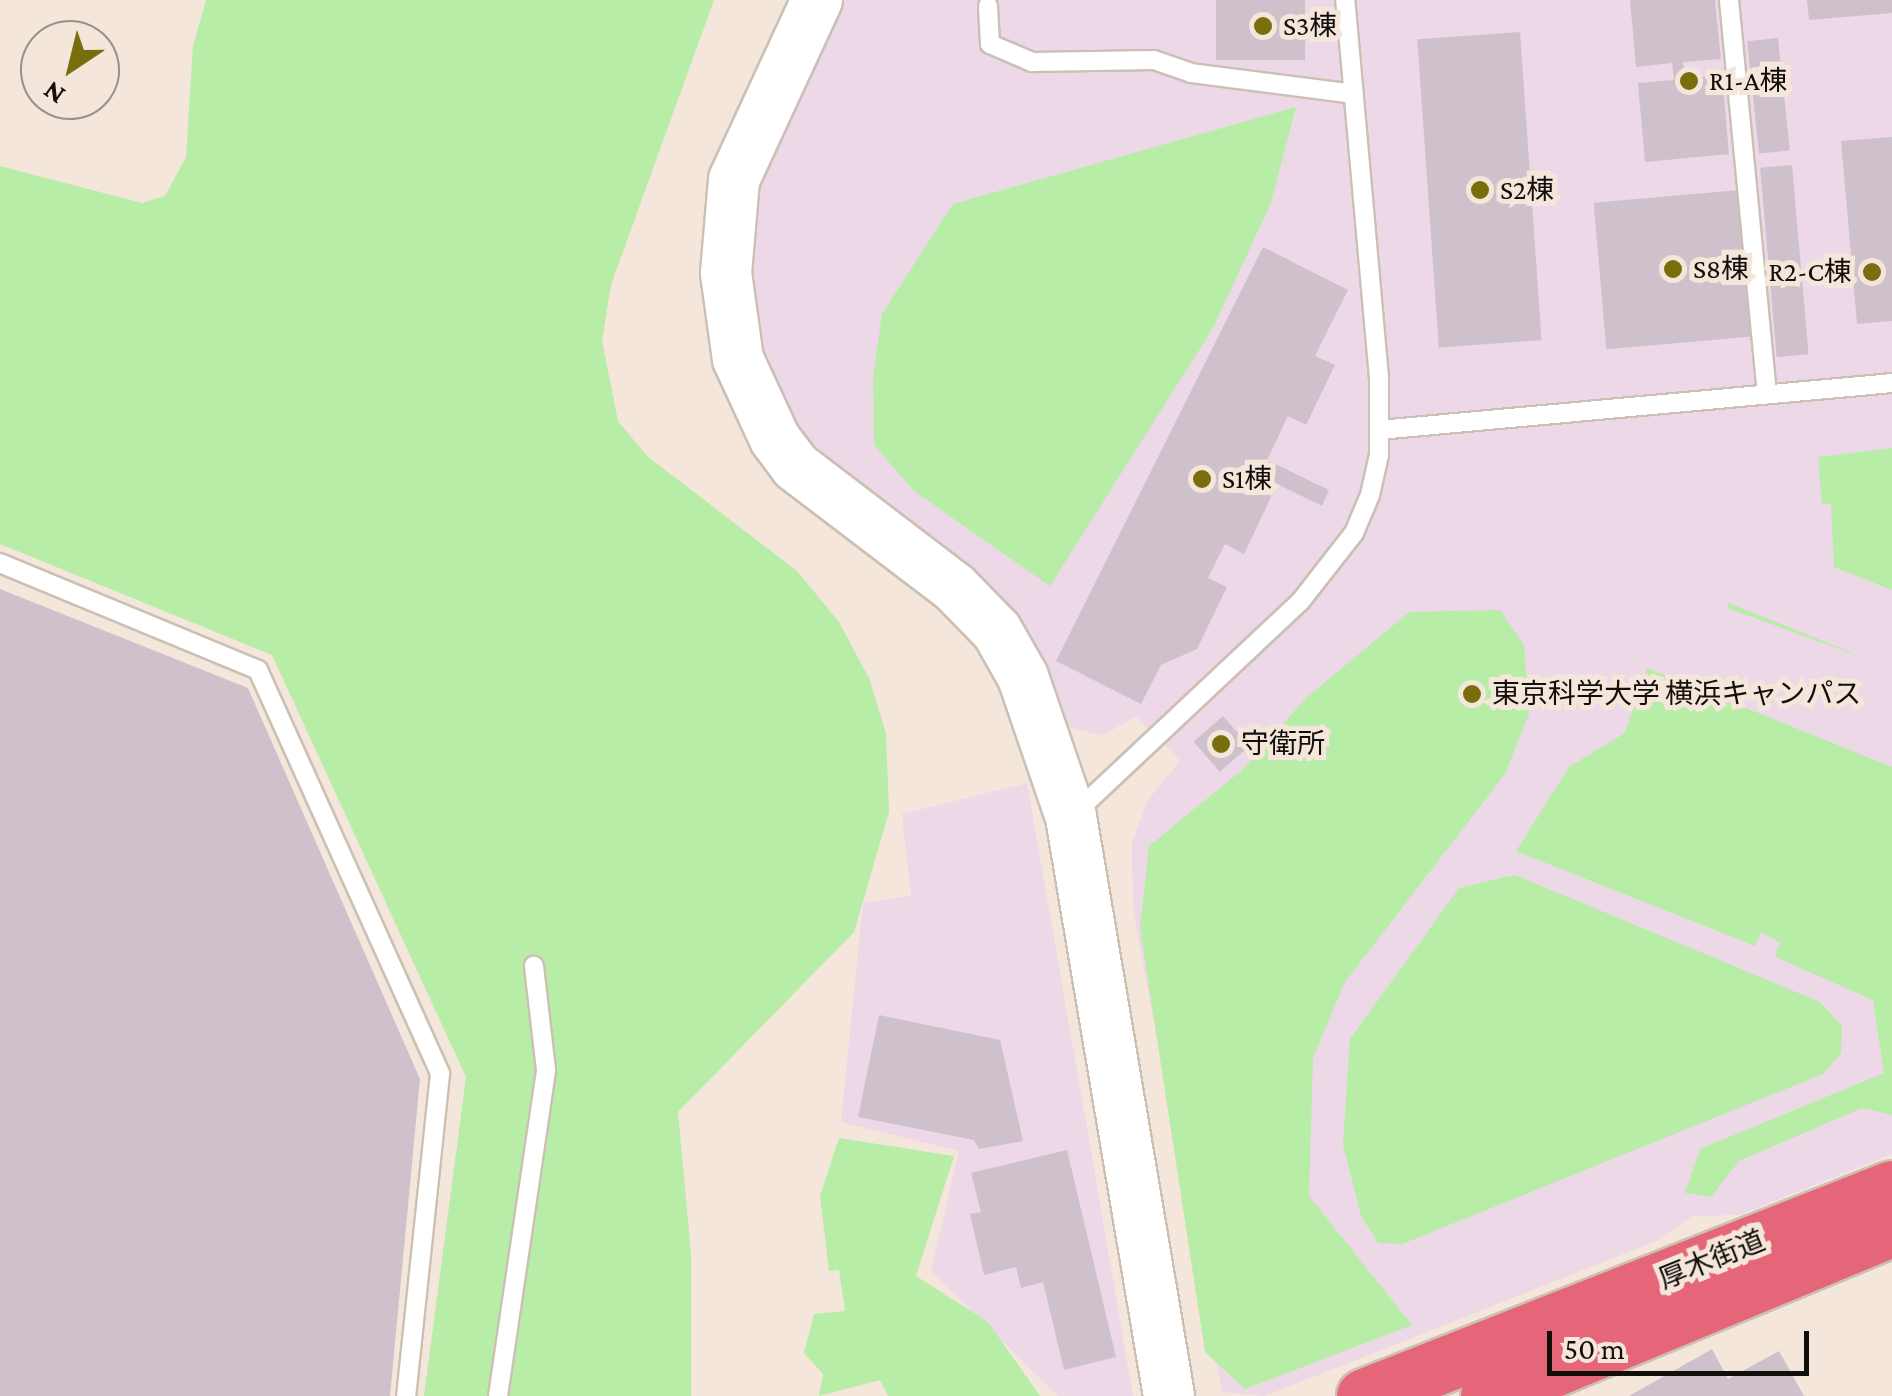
<!DOCTYPE html>
<html>
<head>
<meta charset="utf-8">
<style>
	body { margin:0 }
	#map { position:relative; width:1892px; height:1396px; overflow:hidden; background:#f4e6da; font-family:"Crimson Pro","Noto Sans JP",serif }
	div>[style] { position:absolute }
	[style*='--x'] { left:calc(var(--x)*1px); top:calc(var(--y)*1px); width:calc(var(--w)*1px); rotate:calc(var(--a)*1deg) }
	.education>* { inset:0; background:#ecd8e7 }
	.green>* { inset:0; background:#b7eda7 }
	.building>* { inset:0; background:#cfc1cb; transform-origin:0 0 }
	.roads { filter:drop-shadow(2px 0 #ccc0b4) drop-shadow(-2px 0 #ccc0b4) drop-shadow(0 2px #ccc0b4) drop-shadow(0 -2px #ccc0b4) }
	.lane>* { height:18px; margin:-9px; padding:0 9px; transform-origin:9px; border-radius:9px; background:#fff }
	.secondary>* { height:50px; margin:-25px; padding:0 25px; transform-origin:25px; border-radius:25px; background:#fff }
	.highway>* { height:55px; margin:-27.5px; padding:0 27.5px; transform-origin:27.5px; border-radius:27.5px; background:#e66679 }
	.dots>* { width:28px; height:28px; translate:-50% -50%; box-sizing:border-box; border:5px solid #f4e6da; border-radius:50% }
	span { translate:-50% -50%; white-space:nowrap; text-align:center; line-height:1.15; -webkit-text-stroke:10px #f4e6da; paint-order:stroke }
	.poi-label { font-size:28px; color:#120e0a }
	.left { translate:0 -50%; text-align:left }
	.right { translate:-100% -50%; text-align:right }
	.street-label { font-size:28px; color:#120e0a }
	.north { position:absolute; left:20px; top:20px; width:100px; height:100px; box-sizing:border-box; background:#f4e6da; border:2px solid #9a9087; border-radius:50%; rotate:215deg; font-size:28px; font-weight:700; line-height:40px; text-align:center; color:#120e0a }
	.north::after { content:''; display:block; margin:auto; width:35px; height:45px; background:#786e0c; clip-path:polygon(50% 0,100% 100%,50% 72%,0 100%) }
	.scale { position:absolute; left:1547px; top:1331px; width:262px; height:45px; box-sizing:border-box; border:5px solid #120e0a; border-top:0; padding-left:12px; font-size:30px; line-height:35px; white-space:nowrap; color:#120e0a; -webkit-text-stroke:8px #f4e6da; paint-order:stroke }
</style>
</head>
<body>
<div id="map">
	<div class="education">
		<i style="clip-path:polygon(838px 0,1892px 0,1892px 1154px,1739px 1215px,1692px 1216px,1659px 1240px,1265px 1396px,1222px 1392px,1133px 909px,1132px 843px,1148px 800px,1180px 761px,1136px 716px,1102px 736px,1066px 726px,803px 439px,758px 353px,748px 295px,757px 191px)"></i>
		<i style="clip-path:polygon(1027px 783px,1091px 1151px,1133px 1396px,1058px 1396px,931px 1271px,959px 1151px,841px 1122px,863px 903px,911px 896px,902px 814px)"></i>
	</div>
	<div class="green">
		<i style="clip-path:polygon(206px 0,714px 0,611px 285px,602px 341px,618px 421px,647px 456px,797px 571px,839px 622px,869px 678px,886px 733px,889px 812px,854px 932px,678px 1112px,691px 1253px,691px 1396px,424px 1396px,466px 1077px,272px 655px,0 544px,0 166px,142px 203px,165px 196px,186px 157px,193px 46px)"></i>
		<i style="clip-path:polygon(1296px 107px,1271px 203px,1213px 328px,1050px 586px,914px 491px,874px 445px,873px 379px,882px 314px,953px 204px)"></i>
		<i style="clip-path:polygon(1892px 448px,1892px 590px,1834px 567px,1831px 504px,1822px 504px,1818px 457px)"></i>
		<i style="clip-path:polygon(1729px 603px,1875px 662px,1727px 608px)"></i>
		<i style="clip-path:polygon(1500px 610px,1524px 645px,1529px 714px,1505px 774px,1345px 982px,1313px 1058px,1309px 1196px,1412px 1325px,1245px 1389px,1205px 1352px,1140px 928px,1149px 846px,1242px 770px,1306px 698px,1409px 612px)"></i>
		<i style="clip-path:polygon(1647px 668px,1892px 767px,1892px 1115px,1862px 1108px,1739px 1161px,1711px 1197px,1685px 1193px,1700px 1149px,1884px 1073px,1873px 1000px,1775px 957px,1780px 943px,1761px 932px,1755px 946px,1516px 851px,1569px 767px,1625px 733px)"></i>
		<i style="clip-path:polygon(1515px 875px,1820px 1002px,1842px 1026px,1841px 1053px,1823px 1074px,1402px 1244px,1378px 1243px,1361px 1216px,1343px 1145px,1350px 1039px,1459px 888px)"></i>
		<i style="clip-path:polygon(839px 1138px,954px 1156px,916px 1276px,988px 1322px,1040px 1396px,888px 1396px,880px 1380px,819px 1396px,823px 1374px,804px 1353px,814px 1314px,845px 1311px,839px 1270px,829px 1271px,820px 1196px)"></i>
	</div>
	<div class="building">
		<i style="left:1216px;top:0;width:89px;height:60px"></i>
		<i style="clip-path:polygon(1630px 0,1715px 0,1721px 59px,1683px 62px,1685px 78px,1722px 75px,1729px 154px,1645px 162px,1638px 83px,1674px 80px,1672px 63px,1636px 67px)"></i>
		<i style="clip-path:polygon(1807px 0,1892px 0,1892px 13px,1809px 20px)"></i>
		<i style="left:1520px;top:32px;width:309px;height:103px;rotate:86deg"></i>
		<i style="left:1778px;top:38px;width:113px;height:31px;rotate:84deg"></i>
		<i style="clip-path:polygon(1892px 137px,1892px 321px,1857px 324px,1841px 141px)"></i>
		<i style="left:1792px;top:165px;width:190px;height:32px;rotate:85deg"></i>
		<i style="left:1740px;top:190px;width:147px;height:147px;rotate:85deg"></i>
		<i style="clip-path:polygon(1263px 247px,1348px 290px,1315px 356px,1335px 365px,1306px 425px,1288px 416px,1267px 460px,1329px 490px,1322px 506px,1259px 475px,1255px 484px,1273px 493px,1244px 554px,1225px 544px,1208px 578px,1227px 587px,1197px 649px,1161px 665px,1141px 704px,1056px 661px)"></i>
		<i style="clip-path:polygon(0 589px,248px 688px,420px 1079px,390px 1396px,0 1396px)"></i>
		<i style="left:1223px;top:716px;width:40px;height:39px;rotate:49deg"></i>
		<i style="clip-path:polygon(879px 1015px,1000px 1040px,1023px 1141px,979px 1149px,974px 1140px,858px 1117px)"></i>
		<i style="clip-path:polygon(1067px 1150px,1116px 1357px,1064px 1370px,1043px 1282px,1021px 1288px,1016px 1267px,984px 1275px,970px 1214px,981px 1212px,971px 1173px)"></i>
		<i style="clip-path:polygon(1712px 1349px,1728px 1379px,1779px 1351px,1804px 1396px,1629px 1396px)"></i>
	</div>
	<div class="roads">
		<div class="lane">
			<i style="--x:1729;--y:0;--w:396;--a:84.5"></i>
			<i style="--x:988;--y:6;--w:38;--a:87"></i>
			<i style="--x:990;--y:44;--w:46;--a:23.2"></i>
			<i style="--x:1032;--y:62;--w:122;--a:-0.9"></i>
			<i style="--x:1154;--y:60;--w:39;--a:19"></i>
			<i style="--x:1191;--y:73;--w:164;--a:7.3"></i>
			<i style="--x:1379;--y:430;--w:515;--a:-5.23"></i>
			<i style="--x:0;--y:563;--w:279;--a:22.5"></i>
			<i style="--x:258;--y:670;--w:443;--a:65.7"></i>
			<i style="--x:440;--y:1074;--w:324;--a:96"></i>
			<i style="--x:1075;--y:813;--w:308;--a:-43.2"></i>
			<i style="--x:1300;--y:602;--w:88;--a:-52"></i>
			<i style="--x:1354;--y:533;--w:41;--a:-67.2"></i>
			<i style="--x:1370;--y:495;--w:41;--a:-77.3"></i>
			<i style="--x:1379;--y:455;--w:77;--a:-90"></i>
			<i style="--x:1379;--y:378;--w:380;--a:-95.1"></i>
			<i style="--x:498;--y:1396;--w:330;--a:-81.6"></i>
			<i style="--x:546;--y:1070;--w:105;--a:-96.6"></i>
		</div>
		<div class="secondary">
			<i style="--x:817;--y:0;--w:198;--a:114.8"></i>
			<i style="--x:734;--y:180;--w:93;--a:94.9"></i>
			<i style="--x:726;--y:273;--w:87;--a:82.1"></i>
			<i style="--x:738;--y:359;--w:88;--a:65.2"></i>
			<i style="--x:775;--y:439;--w:34;--a:53"></i>
			<i style="--x:795;--y:466;--w:201;--a:37.3"></i>
			<i style="--x:955;--y:588;--w:60;--a:45.7"></i>
			<i style="--x:997;--y:631;--w:53;--a:60.5"></i>
			<i style="--x:1023;--y:677;--w:148;--a:71.1"></i>
			<i style="--x:1071;--y:817;--w:587;--a:80.39"></i>
		</div>
		<div class="highway">
			<i style="--x:1364;--y:1396;--w:567;--a:-21.5"></i>
			<i style="--x:1488;--y:1396;--w:434;--a:-22.5"></i>
		</div>
	</div>
	<div class="dots">
		<i style="left:1263px;top:26px;background:#786e0c"></i>
		<i style="left:1689px;top:81px;background:#786e0c"></i>
		<i style="left:1480px;top:190px;background:#786e0c"></i>
		<i style="left:1673px;top:269px;background:#786e0c"></i>
		<i style="left:1872px;top:272px;background:#786e0c"></i>
		<i style="left:1202px;top:479px;background:#786e0c"></i>
		<i style="left:1472px;top:694px;background:#786e0c"></i>
		<i style="left:1221px;top:744px;background:#786e0c"></i>
	</div>
	<div class="poi-label">
		<span class="left" style="left:1283px;top:26px">S3棟</span>
		<span class="left" style="left:1709px;top:81px">R1-A棟</span>
		<span class="left" style="left:1500px;top:190px">S2棟</span>
		<span class="left" style="left:1693px;top:269px">S8棟</span>
		<span class="right" style="left:1852px;top:272px">R2-C棟</span>
		<span class="left" style="left:1222px;top:479px">S1棟</span>
		<span class="left" style="left:1492px;top:694px">東京科学大学 横浜キャンパス</span>
		<span class="left" style="left:1241px;top:744px">守衛所</span>
	</div>
	<div class="street-label">
		<span style="left:1712px;top:1260px;rotate:-22deg">厚木街道</span>
	</div>
	<div class="north">N</div>
	<div class="scale">50 m</div>
</div>
</body>
</html>
